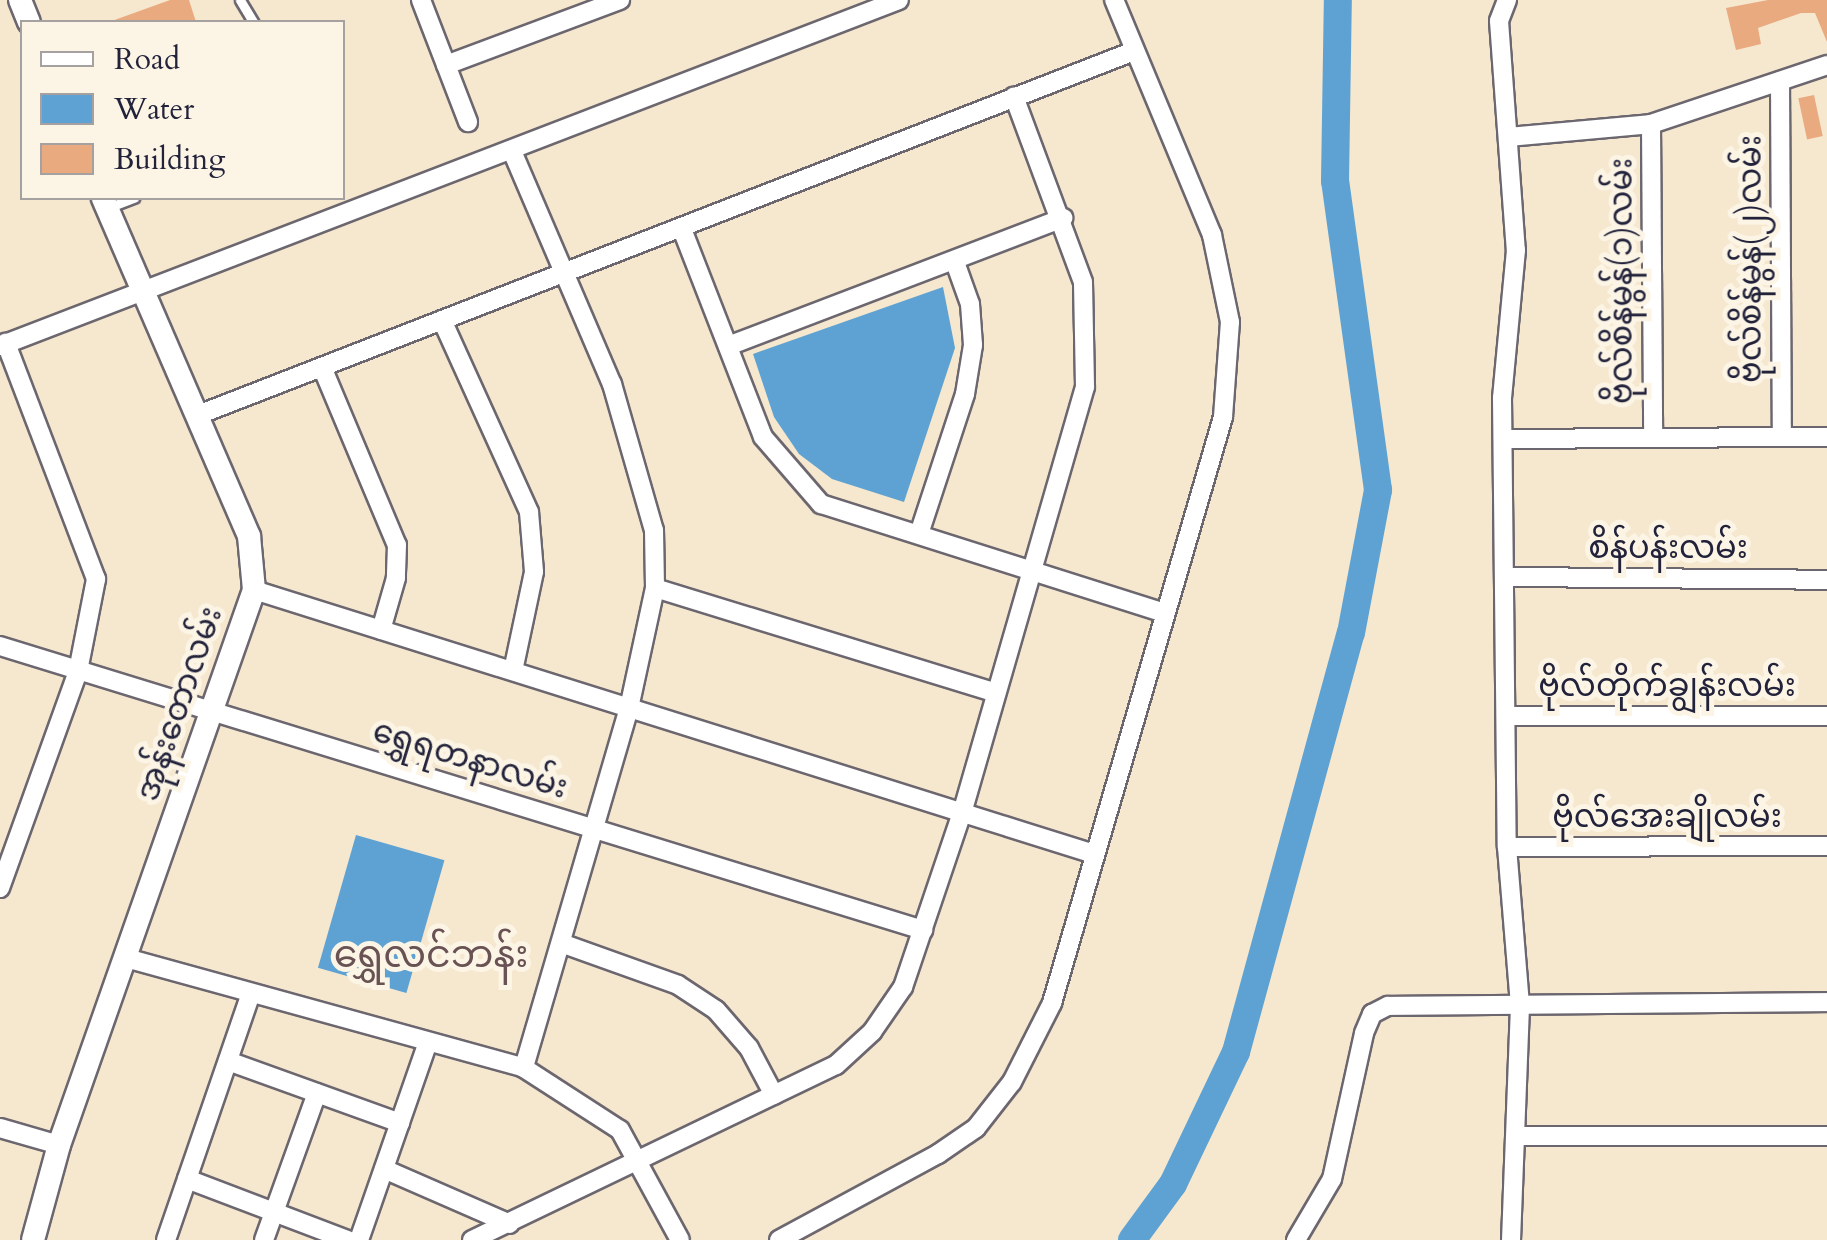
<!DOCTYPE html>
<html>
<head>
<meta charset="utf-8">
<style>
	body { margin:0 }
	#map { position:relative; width:1827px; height:1240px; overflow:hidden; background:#f6e7cf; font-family:Cardo,"Noto Sans Myanmar",serif }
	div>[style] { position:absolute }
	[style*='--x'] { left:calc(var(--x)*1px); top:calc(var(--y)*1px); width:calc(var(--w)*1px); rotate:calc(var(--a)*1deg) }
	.water>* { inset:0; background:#5da2d2; transform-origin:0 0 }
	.river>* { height:28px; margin:-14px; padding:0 14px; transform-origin:14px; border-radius:14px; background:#5da2d2 }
	.building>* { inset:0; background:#e9aa80; transform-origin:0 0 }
	.roads { filter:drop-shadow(2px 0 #6c676f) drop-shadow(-2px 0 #6c676f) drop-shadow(0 2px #6c676f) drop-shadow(0 -2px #6c676f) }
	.service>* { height:9px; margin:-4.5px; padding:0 4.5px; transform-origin:4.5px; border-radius:4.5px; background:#fff }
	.minor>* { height:18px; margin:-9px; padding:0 9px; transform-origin:9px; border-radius:9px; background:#fff }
	.tertiary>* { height:22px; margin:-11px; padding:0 11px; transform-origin:11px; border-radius:11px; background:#fff }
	span { translate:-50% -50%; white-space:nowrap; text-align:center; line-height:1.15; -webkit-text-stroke:10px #fcf5e5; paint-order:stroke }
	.street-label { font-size:32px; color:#22223b }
	.quarter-label { font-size:38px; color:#685253 }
	.legend { position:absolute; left:20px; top:20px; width:325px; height:180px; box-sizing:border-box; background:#fcf5e5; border:2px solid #a5a1a1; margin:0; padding:12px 18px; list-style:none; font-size:30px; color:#22223b }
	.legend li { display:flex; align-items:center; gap:20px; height:50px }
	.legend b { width:50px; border:2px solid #a5a1a1 }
</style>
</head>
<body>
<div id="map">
	<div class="water">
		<i style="clip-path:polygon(943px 287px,955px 348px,904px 502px,832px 479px,799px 454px,774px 417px,753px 354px)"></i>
		<i style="left:356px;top:835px;width:92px;height:138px;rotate:16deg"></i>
	</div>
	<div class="river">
		<i style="--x:1132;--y:1240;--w:69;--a:-53.8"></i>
		<i style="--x:1173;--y:1184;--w:146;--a:-64.5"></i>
		<i style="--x:1236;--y:1052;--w:434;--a:-74.7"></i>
		<i style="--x:1351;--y:633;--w:146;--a:-79.3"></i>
		<i style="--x:1378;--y:490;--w:312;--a:-97.9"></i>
		<i style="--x:1335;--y:181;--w:181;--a:-89.1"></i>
	</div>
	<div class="building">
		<i style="clip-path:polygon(170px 0,189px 0,196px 22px,109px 22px)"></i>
		<i style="clip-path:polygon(1768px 0,1827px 0,1827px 42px,1815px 13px,1801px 13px,1758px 28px,1761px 44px,1736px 50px,1726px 8px)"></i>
		<i style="left:1814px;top:95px;width:42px;height:16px;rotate:78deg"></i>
	</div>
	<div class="roads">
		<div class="service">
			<i style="--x:240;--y:0;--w:26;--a:59"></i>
			<i style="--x:110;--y:207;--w:26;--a:-21"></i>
		</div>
		<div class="minor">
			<i style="--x:421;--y:0;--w:131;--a:68.9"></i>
			<i style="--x:1507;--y:0;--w:22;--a:111"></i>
			<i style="--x:1499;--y:21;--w:230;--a:85.8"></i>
			<i style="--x:1516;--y:250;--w:149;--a:95.4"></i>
			<i style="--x:1502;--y:398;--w:449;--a:89.4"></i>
			<i style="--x:1507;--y:847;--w:160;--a:85.3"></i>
			<i style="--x:1520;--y:1006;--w:234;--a:92.2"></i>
			<i style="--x:446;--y:65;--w:186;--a:-20.5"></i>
			<i style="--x:1780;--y:81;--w:356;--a:89.7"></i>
			<i style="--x:1651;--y:124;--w:314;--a:89.6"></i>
			<i style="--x:1509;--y:137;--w:143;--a:-5.2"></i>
			<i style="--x:1651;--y:124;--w:186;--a:-18.5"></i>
			<i style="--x:512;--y:151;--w:254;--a:66.8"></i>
			<i style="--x:612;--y:384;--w:152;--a:74"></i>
			<i style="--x:654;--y:530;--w:58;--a:89"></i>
			<i style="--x:655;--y:588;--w:123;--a:102.2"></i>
			<i style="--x:629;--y:708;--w:375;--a:106.3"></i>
			<i style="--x:682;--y:229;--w:223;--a:68.7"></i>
			<i style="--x:763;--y:437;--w:89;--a:49.1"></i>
			<i style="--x:821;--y:504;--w:361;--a:17.6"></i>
			<i style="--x:442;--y:320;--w:211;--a:65.6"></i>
			<i style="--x:529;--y:512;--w:60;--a:85.2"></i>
			<i style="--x:534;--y:572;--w:101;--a:102"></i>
			<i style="--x:0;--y:346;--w:963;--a:-21.05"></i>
			<i style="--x:728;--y:346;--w:359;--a:-20.9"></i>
			<i style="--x:322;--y:367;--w:193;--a:67.2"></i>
			<i style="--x:397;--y:545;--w:33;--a:92"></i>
			<i style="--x:396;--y:578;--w:54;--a:106.1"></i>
			<i style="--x:198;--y:415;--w:1004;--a:-21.25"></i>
			<i style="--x:1504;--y:439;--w:323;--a:-0.4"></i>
			<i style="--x:919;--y:534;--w:147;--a:-71.8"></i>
			<i style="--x:965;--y:394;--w:50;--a:-80.7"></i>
			<i style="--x:973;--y:345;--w:41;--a:-94.2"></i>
			<i style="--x:970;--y:304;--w:45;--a:-109.7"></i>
			<i style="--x:1509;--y:577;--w:318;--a:0.5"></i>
			<i style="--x:655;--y:588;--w:357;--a:17.1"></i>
			<i style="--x:254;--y:590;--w:881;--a:17.45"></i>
			<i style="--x:0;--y:646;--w:966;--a:17.1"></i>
			<i style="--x:1506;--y:716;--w:321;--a:0"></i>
			<i style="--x:1507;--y:847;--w:320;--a:-0.2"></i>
			<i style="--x:0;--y:888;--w:231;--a:-70.2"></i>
			<i style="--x:78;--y:671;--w:94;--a:-78.9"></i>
			<i style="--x:96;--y:579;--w:253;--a:-110.9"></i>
			<i style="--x:561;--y:943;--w:124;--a:19.7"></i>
			<i style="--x:678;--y:985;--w:45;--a:33.3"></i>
			<i style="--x:716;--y:1010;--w:50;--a:49"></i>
			<i style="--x:749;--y:1048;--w:53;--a:62"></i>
			<i style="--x:126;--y:958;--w:413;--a:15.4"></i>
			<i style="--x:524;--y:1068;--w:114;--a:32.9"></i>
			<i style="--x:620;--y:1130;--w:125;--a:61.4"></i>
			<i style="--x:228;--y:1061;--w:183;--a:19.8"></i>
			<i style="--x:0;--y:1128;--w:61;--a:16.1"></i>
			<i style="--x:1516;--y:1136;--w:311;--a:0"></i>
			<i style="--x:384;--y:1169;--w:137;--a:23.6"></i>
			<i style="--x:187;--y:1179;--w:172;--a:20.8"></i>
			<i style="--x:166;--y:1240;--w:261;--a:-71"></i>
			<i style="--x:264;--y:1240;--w:156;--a:-70.2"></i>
			<i style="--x:359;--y:1240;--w:210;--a:-70.8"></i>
			<i style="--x:472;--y:1240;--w:404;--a:-25.7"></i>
			<i style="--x:836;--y:1065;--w:49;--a:-42.5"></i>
			<i style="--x:872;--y:1032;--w:55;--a:-55.4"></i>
			<i style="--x:903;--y:987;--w:184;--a:-71.3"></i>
			<i style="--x:962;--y:813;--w:443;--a:-73.9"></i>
			<i style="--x:1085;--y:387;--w:105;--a:-91.1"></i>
			<i style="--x:1083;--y:282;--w:198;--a:-110.4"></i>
			<i style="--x:779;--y:1240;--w:181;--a:-28.4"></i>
			<i style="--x:938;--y:1154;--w:46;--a:-34.4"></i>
			<i style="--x:976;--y:1128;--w:58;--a:-52"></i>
			<i style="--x:1012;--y:1082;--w:89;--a:-63.1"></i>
			<i style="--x:1052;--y:1003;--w:610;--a:-73.73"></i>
			<i style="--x:1223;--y:417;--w:95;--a:-85.8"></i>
			<i style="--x:1230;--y:322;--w:89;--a:-101.7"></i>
			<i style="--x:1212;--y:235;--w:255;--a:-112.6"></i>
			<i style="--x:1296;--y:1240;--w:71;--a:-59.5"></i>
			<i style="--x:1332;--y:1179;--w:149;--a:-77.6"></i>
			<i style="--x:1364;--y:1033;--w:21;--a:-67"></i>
			<i style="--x:1372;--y:1014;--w:18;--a:-27"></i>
			<i style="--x:1388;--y:1006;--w:439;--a:-0.5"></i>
		</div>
		<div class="tertiary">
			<i style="--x:20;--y:0;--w:24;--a:68"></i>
			<i style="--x:33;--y:1240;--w:98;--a:-74.7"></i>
			<i style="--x:59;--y:1145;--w:588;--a:-70.64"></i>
			<i style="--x:254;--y:590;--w:54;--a:-95.3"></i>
			<i style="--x:249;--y:536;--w:368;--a:-113.4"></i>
		</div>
	</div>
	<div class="street-label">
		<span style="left:1751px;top:259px;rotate:-90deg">ဗိုလ်စိန်မွန်(၂)လမ်း</span>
		<span style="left:1622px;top:281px;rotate:-90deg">ဗိုလ်စိန်မွန်(၁)လမ်း</span>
		<span style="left:1668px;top:548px">စိန်ပန်းလမ်း</span>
		<span style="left:1667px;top:686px">ဗိုလ်တိုက်ချွန်းလမ်း</span>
		<span style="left:180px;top:704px;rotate:-71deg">အုန်းတောလမ်း</span>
		<span style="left:470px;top:760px;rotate:17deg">ရွှေရတနာလမ်း</span>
		<span style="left:1667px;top:817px">ဗိုလ်အေးချိုလမ်း</span>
	</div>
	<div class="quarter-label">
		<span style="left:431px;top:956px">ရွှေလင်ဘန်း</span>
	</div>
	<ul class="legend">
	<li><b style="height:12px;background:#fff"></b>Road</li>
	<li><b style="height:28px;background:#5da2d2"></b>Water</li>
	<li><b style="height:28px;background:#e9aa80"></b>Building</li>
	</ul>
</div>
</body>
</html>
